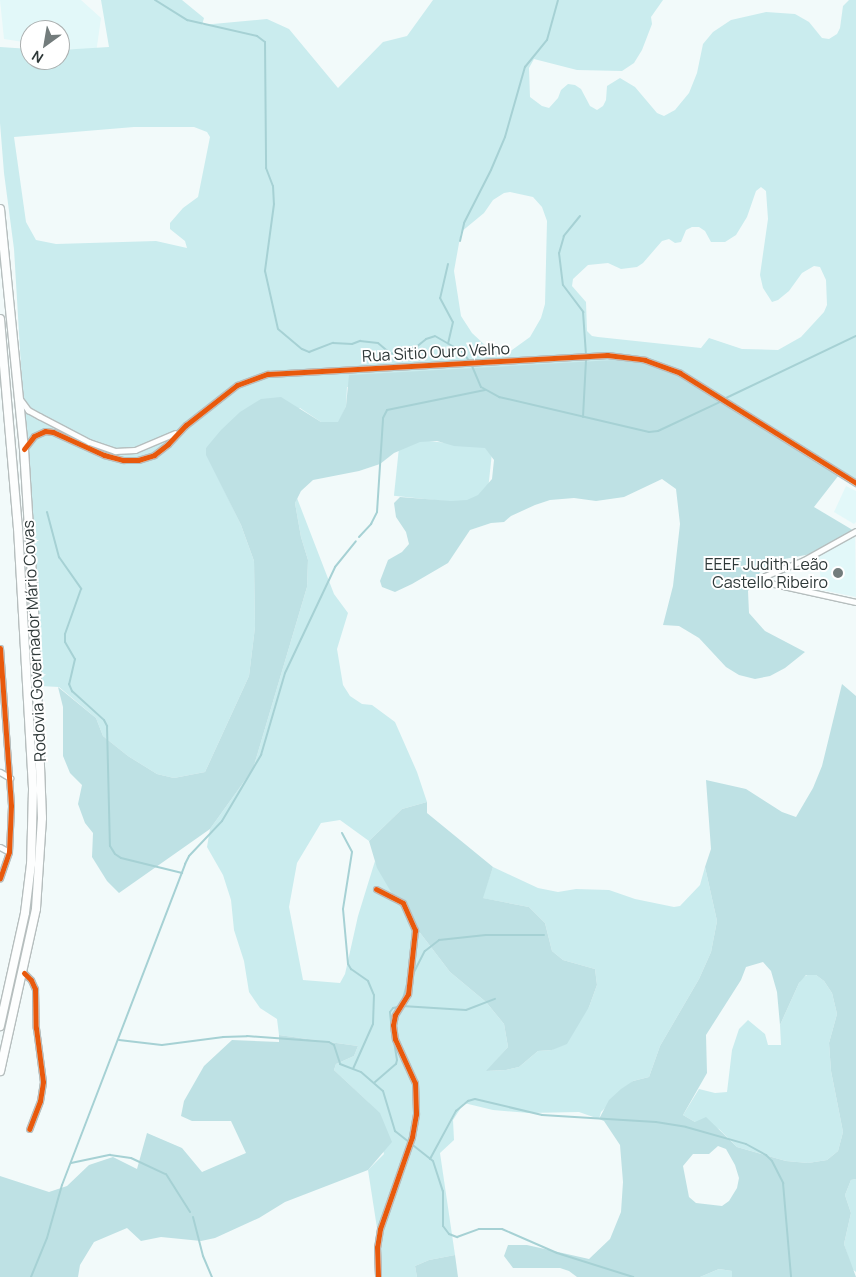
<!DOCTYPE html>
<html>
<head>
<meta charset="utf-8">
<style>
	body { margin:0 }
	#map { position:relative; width:856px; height:1277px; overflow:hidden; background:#f2fafa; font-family:Manrope,sans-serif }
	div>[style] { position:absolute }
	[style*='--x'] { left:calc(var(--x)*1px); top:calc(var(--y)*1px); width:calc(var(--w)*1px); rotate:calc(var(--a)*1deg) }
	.built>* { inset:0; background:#e2f8f9 }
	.green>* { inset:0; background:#caecee; transform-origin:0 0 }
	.forest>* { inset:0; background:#bee1e4 }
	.stream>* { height:2px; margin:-1px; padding:0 1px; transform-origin:1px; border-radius:1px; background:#a6d1d4 }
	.roads { filter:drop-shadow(1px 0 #b6bebe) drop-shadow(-1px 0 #b6bebe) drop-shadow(0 1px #b6bebe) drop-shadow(0 -1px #b6bebe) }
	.street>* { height:5px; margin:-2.5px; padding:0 2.5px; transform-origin:2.5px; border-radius:2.5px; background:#fdfefe }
	.primary>* { height:8px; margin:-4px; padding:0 4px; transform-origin:4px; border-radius:4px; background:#fdfefe }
	.cycleway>* { height:5px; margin:-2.5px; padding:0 2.5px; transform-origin:2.5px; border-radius:2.5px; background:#e8590c }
	.dots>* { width:14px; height:14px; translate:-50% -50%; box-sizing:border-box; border:2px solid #fff; border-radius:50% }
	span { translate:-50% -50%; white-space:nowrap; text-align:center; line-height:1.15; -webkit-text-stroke:4px #fff; paint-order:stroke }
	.street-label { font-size:16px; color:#2e3838 }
	.poi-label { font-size:16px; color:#2e3838 }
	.right { translate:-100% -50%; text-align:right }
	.north { position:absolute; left:20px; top:20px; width:50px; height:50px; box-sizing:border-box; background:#fff; border:1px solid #abafaf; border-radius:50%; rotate:212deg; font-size:14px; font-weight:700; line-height:20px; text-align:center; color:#2e3838 }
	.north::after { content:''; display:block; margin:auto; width:18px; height:22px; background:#737c7c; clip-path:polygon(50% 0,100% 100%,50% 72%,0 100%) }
</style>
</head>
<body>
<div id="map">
	<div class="built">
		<i style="clip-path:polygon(0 0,81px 0,101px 18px,96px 53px,60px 47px,60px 30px,30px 30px,30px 43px,4px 39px)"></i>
		<i style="clip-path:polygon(846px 486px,856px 491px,856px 522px,854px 524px,834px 512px)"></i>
		<i style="clip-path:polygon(855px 535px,856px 597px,822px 590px,818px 556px)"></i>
	</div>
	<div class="green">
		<i style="clip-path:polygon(evenodd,101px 0,182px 0,204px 18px,202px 25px,267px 19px,289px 29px,338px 88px,383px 42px,407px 36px,433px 0,663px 0,651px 17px,652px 24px,642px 50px,634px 63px,622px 71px,577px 70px,534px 59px,529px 68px,530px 97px,542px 106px,549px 108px,558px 98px,561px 90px,568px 84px,575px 85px,581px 89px,590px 106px,597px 110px,603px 106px,606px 100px,607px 86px,620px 78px,635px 87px,657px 113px,664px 116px,675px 110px,689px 93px,697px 73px,703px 44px,713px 32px,731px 20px,766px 12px,795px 14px,809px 22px,822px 38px,829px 39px,837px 34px,840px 28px,843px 6px,849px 0,856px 0,856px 480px,684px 376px,632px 359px,347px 387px,346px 406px,339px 422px,321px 422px,300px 408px,206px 448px,207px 455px,241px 525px,254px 561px,255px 627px,249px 676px,205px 772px,174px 778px,157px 774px,128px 756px,103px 736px,96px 718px,59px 687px,40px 686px,14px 249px,4px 173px,0 123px,0 47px,30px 49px,30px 60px,60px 60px,60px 50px,109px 47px,101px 0,134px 127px,194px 127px,207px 132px,210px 137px,198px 197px,183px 208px,170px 223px,170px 229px,185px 241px,187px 248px,156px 241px,56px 244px,36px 240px,26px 222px,14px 137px,134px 127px,101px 0,761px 187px,766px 191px,768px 219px,760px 275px,763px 288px,772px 302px,778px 300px,789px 291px,802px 273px,814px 266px,820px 267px,826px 280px,827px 305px,824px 312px,801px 337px,778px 350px,742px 349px,709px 338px,701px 348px,598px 337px,592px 336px,587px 331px,586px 302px,572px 286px,573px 279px,588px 265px,608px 263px,621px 269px,637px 267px,643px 263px,662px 241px,669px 239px,675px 243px,681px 242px,686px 230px,692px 227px,699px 227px,705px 231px,711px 242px,725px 242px,736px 235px,747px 217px,756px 191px,761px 187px,101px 0,510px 192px,533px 197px,542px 207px,547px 221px,545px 304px,541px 318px,530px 337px,512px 350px,499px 353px,487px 347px,472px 333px,461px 316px,454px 271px,461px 232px,484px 213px,493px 200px,504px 193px,510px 192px)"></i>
		<i style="left:400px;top:438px;width:93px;height:58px;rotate:6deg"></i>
		<i style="clip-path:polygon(297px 498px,334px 594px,348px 613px,337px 649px,343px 685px,350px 696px,362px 704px,372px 705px,395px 722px,417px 772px,427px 802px,402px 809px,369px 841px,340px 820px,321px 823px,297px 863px,289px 907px,303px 980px,340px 983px,345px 974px,358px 916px,375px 861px,398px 904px,450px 972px,486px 1002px,504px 1024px,508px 1047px,487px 1071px,506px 1070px,519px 1067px,538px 1051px,552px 1050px,589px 1007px,597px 985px,595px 969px,563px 960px,552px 951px,545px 923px,529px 907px,482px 898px,493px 867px,538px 888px,558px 892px,576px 889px,609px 890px,635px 899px,674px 907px,680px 906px,700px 885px,705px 867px,717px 921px,711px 952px,699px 979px,660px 1046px,649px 1077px,633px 1081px,601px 1112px,599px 1119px,579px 1112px,529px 1113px,493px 1110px,464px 1103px,453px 1120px,454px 1140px,440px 1153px,455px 1255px,429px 1260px,415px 1266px,417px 1277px,380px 1277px,379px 1241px,368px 1170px,384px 1154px,369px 1103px,334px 1070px,336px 1064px,354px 1056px,358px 1046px,279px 1035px,277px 1019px,260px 1008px,249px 992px,244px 961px,234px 930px,231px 900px,223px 875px,207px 847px,210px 829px,253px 769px,307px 587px,308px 560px,301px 537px,295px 503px)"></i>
		<i style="clip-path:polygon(809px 974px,816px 975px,824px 981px,832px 993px,837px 1014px,829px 1043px,831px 1071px,843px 1132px,838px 1151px,827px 1160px,808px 1163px,786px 1161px,737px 1147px,719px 1129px,695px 1122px,683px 1115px,699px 1089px,715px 1093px,727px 1092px,732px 1050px,739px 1029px,748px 1020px,765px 1034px,768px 1045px,781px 1045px,780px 1025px,799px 983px,802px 978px)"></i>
		<i style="clip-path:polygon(856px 1179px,856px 1272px,852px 1269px,844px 1244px,851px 1213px,845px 1195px,851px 1180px)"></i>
		<i style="clip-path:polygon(719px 1269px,732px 1271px,732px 1277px,700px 1277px)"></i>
	</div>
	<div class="forest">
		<i style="clip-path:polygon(632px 359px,684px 376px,842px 471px,814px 507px,856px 532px,811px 554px,779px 560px,763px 568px,748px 591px,749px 613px,765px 631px,805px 652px,785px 668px,770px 676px,755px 679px,739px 675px,726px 667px,699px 638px,679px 626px,663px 625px,673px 586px,680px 524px,676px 489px,662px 479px,624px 497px,596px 501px,574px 498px,550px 500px,535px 505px,511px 516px,504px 522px,491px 523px,470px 530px,448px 563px,412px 584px,395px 592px,382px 587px,380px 581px,388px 560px,402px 552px,409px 544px,406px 532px,396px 517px,394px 503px,400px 497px,451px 501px,467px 500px,478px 495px,492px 479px,494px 460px,485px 448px,454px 446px,437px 441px,420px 442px,394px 453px,380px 464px,359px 471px,313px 480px,301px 491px,295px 503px,301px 537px,308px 560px,307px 587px,253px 769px,210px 829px,119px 893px,107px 881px,92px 857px,93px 833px,85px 823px,78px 804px,82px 785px,70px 773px,63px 756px,63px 707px,58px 687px,96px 718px,103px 736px,128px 756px,157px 774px,174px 778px,205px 772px,249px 676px,255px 627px,254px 561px,241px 525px,206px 455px,206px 448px,221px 430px,240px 412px,261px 399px,281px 397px,321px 422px,338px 422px,346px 406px,349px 375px)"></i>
		<i style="clip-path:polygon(evenodd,842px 684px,856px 696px,856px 1179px,851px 1180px,845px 1195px,851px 1213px,844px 1244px,856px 1277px,732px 1277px,732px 1271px,719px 1269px,700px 1277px,577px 1277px,569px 1271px,560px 1268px,513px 1268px,504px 1256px,508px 1245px,527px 1245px,589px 1259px,610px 1239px,621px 1212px,623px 1182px,620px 1145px,604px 1121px,599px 1119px,609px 1100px,621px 1089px,633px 1081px,649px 1077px,660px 1046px,699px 979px,711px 952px,717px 921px,705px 867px,711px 849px,706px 780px,746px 789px,782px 812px,796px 817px,813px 788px,822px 766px,842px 684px,763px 962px,771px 971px,777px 992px,780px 1025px,799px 983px,806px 975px,816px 975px,824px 981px,832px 993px,837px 1014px,829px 1043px,831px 1071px,843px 1132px,838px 1151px,827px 1160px,808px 1163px,786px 1161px,737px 1147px,706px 1117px,695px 1122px,683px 1115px,707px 1073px,706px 1035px,741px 980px,746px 967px,763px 962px,842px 684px,718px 1146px,726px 1149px,735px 1165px,739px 1178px,737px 1188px,729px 1201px,722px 1206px,696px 1203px,689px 1197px,683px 1166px,693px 1154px,709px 1154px,718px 1146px)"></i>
		<i style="clip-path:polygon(427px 802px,427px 813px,493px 867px,483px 898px,529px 907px,545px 923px,552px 951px,563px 960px,595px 969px,597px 985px,589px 1007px,567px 1044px,552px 1050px,538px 1051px,519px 1067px,506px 1070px,486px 1071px,508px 1047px,504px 1024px,486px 1002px,450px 972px,398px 904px,377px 868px,369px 841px,402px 809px)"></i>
		<i style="clip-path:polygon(279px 1035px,358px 1046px,354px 1056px,336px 1064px,334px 1070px,380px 1113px,392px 1142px,368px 1170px,285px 1202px,259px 1218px,215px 1238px,201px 1241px,161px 1237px,141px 1241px,127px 1228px,94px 1242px,80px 1265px,78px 1277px,0 1277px,0 1176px,49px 1192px,67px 1186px,89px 1165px,113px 1157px,137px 1169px,147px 1133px,182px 1148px,202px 1172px,246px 1153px,231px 1121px,192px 1121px,181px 1116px,184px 1101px,204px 1066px,232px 1040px,279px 1042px)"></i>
		<i style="clip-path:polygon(455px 1255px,458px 1277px,417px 1277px,415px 1266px,429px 1260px)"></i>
	</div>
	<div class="stream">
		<i style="--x:155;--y:0;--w:38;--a:32"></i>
		<i style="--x:187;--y:20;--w:72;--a:12.9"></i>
		<i style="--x:257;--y:36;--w:10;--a:37"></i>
		<i style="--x:265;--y:42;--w:126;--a:89.5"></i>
		<i style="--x:266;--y:168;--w:19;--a:69"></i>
		<i style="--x:273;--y:186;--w:18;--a:87"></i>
		<i style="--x:274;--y:204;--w:68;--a:97.7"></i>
		<i style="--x:265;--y:271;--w:59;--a:77.4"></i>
		<i style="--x:278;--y:329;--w:31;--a:40"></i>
		<i style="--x:302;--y:349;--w:8;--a:23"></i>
		<i style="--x:309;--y:352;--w:26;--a:-21"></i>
		<i style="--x:333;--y:343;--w:19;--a:3"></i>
		<i style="--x:352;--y:344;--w:9;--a:-21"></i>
		<i style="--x:360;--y:341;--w:18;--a:6"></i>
		<i style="--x:378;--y:343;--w:17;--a:40"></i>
		<i style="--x:391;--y:354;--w:14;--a:-25"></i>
		<i style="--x:404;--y:348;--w:11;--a:0"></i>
		<i style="--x:415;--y:348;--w:14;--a:-39"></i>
		<i style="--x:426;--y:339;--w:9;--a:-18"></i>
		<i style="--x:435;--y:336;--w:32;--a:30"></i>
		<i style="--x:463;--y:352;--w:11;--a:56"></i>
		<i style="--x:580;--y:216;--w:26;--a:129"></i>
		<i style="--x:564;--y:236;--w:18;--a:106"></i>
		<i style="--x:559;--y:253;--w:32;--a:83"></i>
		<i style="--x:563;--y:285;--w:34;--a:53"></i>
		<i style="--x:583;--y:312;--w:43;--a:86"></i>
		<i style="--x:460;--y:241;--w:18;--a:-77"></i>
		<i style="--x:464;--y:223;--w:59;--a:-63"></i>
		<i style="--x:491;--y:170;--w:36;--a:-67"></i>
		<i style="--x:505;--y:137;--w:73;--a:-74.1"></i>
		<i style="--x:525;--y:67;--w:35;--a:-51"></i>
		<i style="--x:547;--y:40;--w:41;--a:-74.6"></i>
		<i style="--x:448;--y:264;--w:35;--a:103"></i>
		<i style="--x:440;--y:298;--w:27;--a:62"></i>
		<i style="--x:453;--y:322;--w:22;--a:103"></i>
		<i style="--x:472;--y:366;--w:23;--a:67"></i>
		<i style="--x:481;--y:387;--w:21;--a:29"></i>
		<i style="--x:499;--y:397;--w:154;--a:13.1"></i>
		<i style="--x:649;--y:432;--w:9;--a:-6"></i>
		<i style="--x:658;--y:431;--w:71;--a:-25.1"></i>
		<i style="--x:726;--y:398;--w:144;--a:-25.5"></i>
		<i style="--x:583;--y:417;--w:58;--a:-87"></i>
		<i style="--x:47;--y:512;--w:47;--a:75.1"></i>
		<i style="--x:59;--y:557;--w:39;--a:55"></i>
		<i style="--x:81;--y:589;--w:48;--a:109.6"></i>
		<i style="--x:65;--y:634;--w:8;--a:90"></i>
		<i style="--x:65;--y:642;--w:20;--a:60"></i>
		<i style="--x:75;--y:659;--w:26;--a:103"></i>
		<i style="--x:69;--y:684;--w:8;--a:67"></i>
		<i style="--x:72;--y:691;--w:43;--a:42.2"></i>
		<i style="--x:104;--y:720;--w:7;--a:63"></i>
		<i style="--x:107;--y:726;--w:120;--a:88.6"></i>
		<i style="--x:110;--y:846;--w:9;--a:58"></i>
		<i style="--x:115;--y:854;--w:7;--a:34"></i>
		<i style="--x:121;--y:858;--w:63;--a:13.8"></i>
		<i style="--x:359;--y:537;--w:18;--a:-47"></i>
		<i style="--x:371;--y:524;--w:13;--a:-63"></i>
		<i style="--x:377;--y:512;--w:94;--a:-86.3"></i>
		<i style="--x:383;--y:418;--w:9;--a:-63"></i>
		<i style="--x:387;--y:410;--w:100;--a:-11.5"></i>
		<i style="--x:342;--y:833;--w:21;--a:62"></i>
		<i style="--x:352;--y:852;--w:58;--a:99"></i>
		<i style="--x:343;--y:909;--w:55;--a:84.8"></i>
		<i style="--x:348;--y:964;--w:6;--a:59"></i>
		<i style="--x:351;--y:969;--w:21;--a:35"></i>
		<i style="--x:368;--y:981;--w:15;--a:67"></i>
		<i style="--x:374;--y:995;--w:29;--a:92"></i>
		<i style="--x:373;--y:1024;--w:49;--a:114"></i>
		<i style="--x:412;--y:976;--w:28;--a:-63"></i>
		<i style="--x:425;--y:951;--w:18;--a:-38"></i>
		<i style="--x:439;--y:940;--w:47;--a:-6.1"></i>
		<i style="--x:486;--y:935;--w:58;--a:0"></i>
		<i style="--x:403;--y:999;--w:16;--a:-75"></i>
		<i style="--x:402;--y:1006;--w:64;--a:3.6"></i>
		<i style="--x:466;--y:1010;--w:31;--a:-21"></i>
		<i style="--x:391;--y:1022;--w:10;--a:-96"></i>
		<i style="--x:390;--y:1012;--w:5;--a:-53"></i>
		<i style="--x:393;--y:1008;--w:5;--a:-11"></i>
		<i style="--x:119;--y:1040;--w:43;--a:6.6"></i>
		<i style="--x:162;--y:1045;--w:62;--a:-7.5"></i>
		<i style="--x:223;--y:1037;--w:24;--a:-2"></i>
		<i style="--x:247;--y:1036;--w:82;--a:4.2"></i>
		<i style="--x:329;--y:1042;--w:6;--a:31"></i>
		<i style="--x:334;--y:1045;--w:20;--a:72"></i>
		<i style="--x:340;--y:1064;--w:22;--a:21"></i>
		<i style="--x:361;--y:1072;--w:29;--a:41"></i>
		<i style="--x:383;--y:1091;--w:42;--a:73.3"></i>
		<i style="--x:395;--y:1131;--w:48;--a:38.3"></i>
		<i style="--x:433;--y:1161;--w:32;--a:72"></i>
		<i style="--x:443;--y:1191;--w:35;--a:90"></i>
		<i style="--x:443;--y:1226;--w:10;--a:53"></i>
		<i style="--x:449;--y:1234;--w:9;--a:21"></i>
		<i style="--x:457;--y:1237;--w:23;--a:-20"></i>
		<i style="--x:479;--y:1229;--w:23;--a:0"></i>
		<i style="--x:502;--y:1229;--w:60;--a:23.6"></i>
		<i style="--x:557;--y:1253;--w:80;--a:17.5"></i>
		<i style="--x:375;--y:1082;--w:28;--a:-41"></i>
		<i style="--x:396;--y:1064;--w:4;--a:-76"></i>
		<i style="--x:397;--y:1060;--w:18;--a:-99"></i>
		<i style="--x:430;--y:1159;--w:55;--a:-61.6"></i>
		<i style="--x:456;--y:1111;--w:16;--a:-40"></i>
		<i style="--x:468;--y:1101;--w:7;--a:-16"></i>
		<i style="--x:475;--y:1099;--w:69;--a:13.4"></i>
		<i style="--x:542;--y:1115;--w:114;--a:3.5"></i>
		<i style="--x:656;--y:1122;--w:30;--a:9"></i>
		<i style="--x:686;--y:1127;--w:62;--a:15.8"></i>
		<i style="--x:746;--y:1144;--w:23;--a:29"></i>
		<i style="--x:766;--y:1155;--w:8;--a:45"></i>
		<i style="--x:772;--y:1161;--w:25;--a:63"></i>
		<i style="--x:783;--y:1183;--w:94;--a:85.1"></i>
		<i style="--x:71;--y:1163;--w:40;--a:-12"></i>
		<i style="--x:110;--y:1155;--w:21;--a:8"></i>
		<i style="--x:131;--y:1158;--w:38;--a:25"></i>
		<i style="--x:166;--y:1174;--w:45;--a:57.7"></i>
		<i style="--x:193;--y:1217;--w:40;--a:75.6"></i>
		<i style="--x:203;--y:1256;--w:23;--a:67"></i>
		<i style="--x:31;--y:1277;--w:42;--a:-67.7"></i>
		<i style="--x:47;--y:1238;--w:55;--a:-74.2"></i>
		<i style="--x:62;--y:1185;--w:344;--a:-69"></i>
		<i style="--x:185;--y:864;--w:9;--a:-63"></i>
		<i style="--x:189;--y:856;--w:48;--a:-46.7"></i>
		<i style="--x:222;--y:821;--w:77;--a:-59.4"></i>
		<i style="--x:261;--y:755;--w:85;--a:-73.7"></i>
		<i style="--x:285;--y:673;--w:117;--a:-64.7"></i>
		<i style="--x:335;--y:567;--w:33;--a:-51"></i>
	</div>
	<div class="roads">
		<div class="street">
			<i style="--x:20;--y:399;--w:14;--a:54"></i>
			<i style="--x:28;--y:410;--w:13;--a:29"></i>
			<i style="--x:39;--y:416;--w:56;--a:27.5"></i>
			<i style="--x:89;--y:442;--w:28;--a:19"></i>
			<i style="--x:115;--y:451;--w:20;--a:-3"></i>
			<i style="--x:135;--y:450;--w:43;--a:-23"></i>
			<i style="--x:24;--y:449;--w:16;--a:-52"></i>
			<i style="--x:34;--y:436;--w:12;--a:-24"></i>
			<i style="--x:45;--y:431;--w:8;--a:7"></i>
			<i style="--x:53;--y:432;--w:56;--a:24.3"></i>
			<i style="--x:104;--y:455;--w:20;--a:15"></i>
			<i style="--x:123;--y:460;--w:15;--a:0"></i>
			<i style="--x:138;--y:460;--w:17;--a:-17"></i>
			<i style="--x:154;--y:455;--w:18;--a:-38"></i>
			<i style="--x:168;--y:444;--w:26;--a:-47"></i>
			<i style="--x:186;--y:425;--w:65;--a:-38.1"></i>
			<i style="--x:237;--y:385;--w:33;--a:-20"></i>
			<i style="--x:268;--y:374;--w:340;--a:-3.2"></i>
			<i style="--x:607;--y:355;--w:38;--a:7"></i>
			<i style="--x:645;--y:360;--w:37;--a:20"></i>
			<i style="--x:680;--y:373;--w:208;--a:32"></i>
			<i style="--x:856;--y:531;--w:60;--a:150.9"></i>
			<i style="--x:804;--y:560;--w:42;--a:157.7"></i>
			<i style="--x:765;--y:576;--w:3;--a:108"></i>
			<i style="--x:764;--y:579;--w:3;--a:72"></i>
			<i style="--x:765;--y:582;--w:93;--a:12.4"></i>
			<i style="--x:0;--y:648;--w:158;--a:86"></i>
			<i style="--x:11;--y:806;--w:46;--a:92.5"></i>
			<i style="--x:9;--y:852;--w:28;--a:109"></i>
			<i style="--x:0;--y:772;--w:12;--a:31"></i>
			<i style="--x:0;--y:847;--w:10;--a:29"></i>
			<i style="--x:376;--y:889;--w:30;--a:27"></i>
			<i style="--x:403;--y:903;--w:30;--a:66"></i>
			<i style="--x:415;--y:930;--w:64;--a:96.2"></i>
			<i style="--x:408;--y:994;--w:25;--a:122"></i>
			<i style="--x:395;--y:1015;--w:10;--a:101"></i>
			<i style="--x:393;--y:1025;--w:14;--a:82"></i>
			<i style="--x:395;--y:1039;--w:48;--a:65.6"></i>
			<i style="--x:415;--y:1083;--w:31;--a:88"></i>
			<i style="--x:416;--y:1114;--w:23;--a:100"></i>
			<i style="--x:412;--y:1137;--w:97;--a:109.2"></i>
			<i style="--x:380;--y:1229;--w:18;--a:99"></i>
			<i style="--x:377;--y:1247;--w:30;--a:88"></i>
			<i style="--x:24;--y:973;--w:10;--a:45"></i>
			<i style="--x:31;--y:980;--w:10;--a:66"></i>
			<i style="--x:35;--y:989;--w:39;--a:89"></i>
			<i style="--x:36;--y:1028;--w:54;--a:82.6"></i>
			<i style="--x:43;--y:1082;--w:19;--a:99"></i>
			<i style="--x:40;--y:1101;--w:30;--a:111"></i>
		</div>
		<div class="primary">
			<i style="--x:0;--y:209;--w:241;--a:84.3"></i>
			<i style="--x:24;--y:449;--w:161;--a:86.4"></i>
			<i style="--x:34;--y:610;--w:208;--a:87.8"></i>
			<i style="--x:42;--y:818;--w:91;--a:93.8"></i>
			<i style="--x:36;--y:909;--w:166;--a:102.5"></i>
			<i style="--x:0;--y:319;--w:210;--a:85.1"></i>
			<i style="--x:18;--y:528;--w:262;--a:86.7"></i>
			<i style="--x:33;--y:790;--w:74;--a:91.5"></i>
			<i style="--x:31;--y:864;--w:49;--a:97"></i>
			<i style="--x:25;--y:913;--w:116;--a:102.5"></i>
		</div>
	</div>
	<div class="cycleway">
		<i style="--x:24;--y:449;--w:16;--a:-52"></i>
		<i style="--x:34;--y:436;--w:12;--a:-24"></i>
		<i style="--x:45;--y:431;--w:8;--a:7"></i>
		<i style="--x:53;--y:432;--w:56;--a:24.3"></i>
		<i style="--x:104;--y:455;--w:20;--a:15"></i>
		<i style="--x:123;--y:460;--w:15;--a:0"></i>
		<i style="--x:138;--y:460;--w:17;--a:-17"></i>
		<i style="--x:154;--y:455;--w:18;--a:-38"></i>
		<i style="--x:168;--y:444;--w:26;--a:-47"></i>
		<i style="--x:186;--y:425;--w:65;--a:-38.1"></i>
		<i style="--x:237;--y:385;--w:33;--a:-20"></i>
		<i style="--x:268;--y:374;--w:340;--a:-3.2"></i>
		<i style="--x:607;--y:355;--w:38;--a:7"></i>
		<i style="--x:645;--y:360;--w:37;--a:20"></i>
		<i style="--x:680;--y:373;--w:208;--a:32"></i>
		<i style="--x:0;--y:648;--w:158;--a:86"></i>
		<i style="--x:11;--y:806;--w:46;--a:92.5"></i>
		<i style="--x:9;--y:852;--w:28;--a:109"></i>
		<i style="--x:376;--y:889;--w:30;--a:27"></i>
		<i style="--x:403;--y:903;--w:30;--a:66"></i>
		<i style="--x:415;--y:930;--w:64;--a:96.2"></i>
		<i style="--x:408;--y:994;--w:25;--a:122"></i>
		<i style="--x:395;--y:1015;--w:10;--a:101"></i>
		<i style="--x:393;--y:1025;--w:14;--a:82"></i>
		<i style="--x:395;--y:1039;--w:48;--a:65.6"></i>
		<i style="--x:415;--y:1083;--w:31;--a:88"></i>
		<i style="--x:416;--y:1114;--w:23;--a:100"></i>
		<i style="--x:412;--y:1137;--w:97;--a:109.2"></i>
		<i style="--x:380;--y:1229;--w:18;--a:99"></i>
		<i style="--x:377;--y:1247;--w:30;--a:88"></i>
		<i style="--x:24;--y:973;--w:10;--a:45"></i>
		<i style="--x:31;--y:980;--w:10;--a:66"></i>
		<i style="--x:35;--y:989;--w:39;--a:89"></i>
		<i style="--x:36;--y:1028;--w:54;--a:82.6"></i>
		<i style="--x:43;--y:1082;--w:19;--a:99"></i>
		<i style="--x:40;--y:1101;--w:30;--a:111"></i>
	</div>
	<div class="dots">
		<i style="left:838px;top:573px;background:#737c7c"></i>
	</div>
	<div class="street-label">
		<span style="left:436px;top:352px;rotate:-3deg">Rua Sitio Ouro Velho</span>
		<span style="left:34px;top:641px;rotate:-93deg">Rodovia Governador Mário Covas</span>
	</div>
	<div class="poi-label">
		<span class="right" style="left:828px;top:573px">EEEF Judith Leão<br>Castello Ribeiro</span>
	</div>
	<div class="north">N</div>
</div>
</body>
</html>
